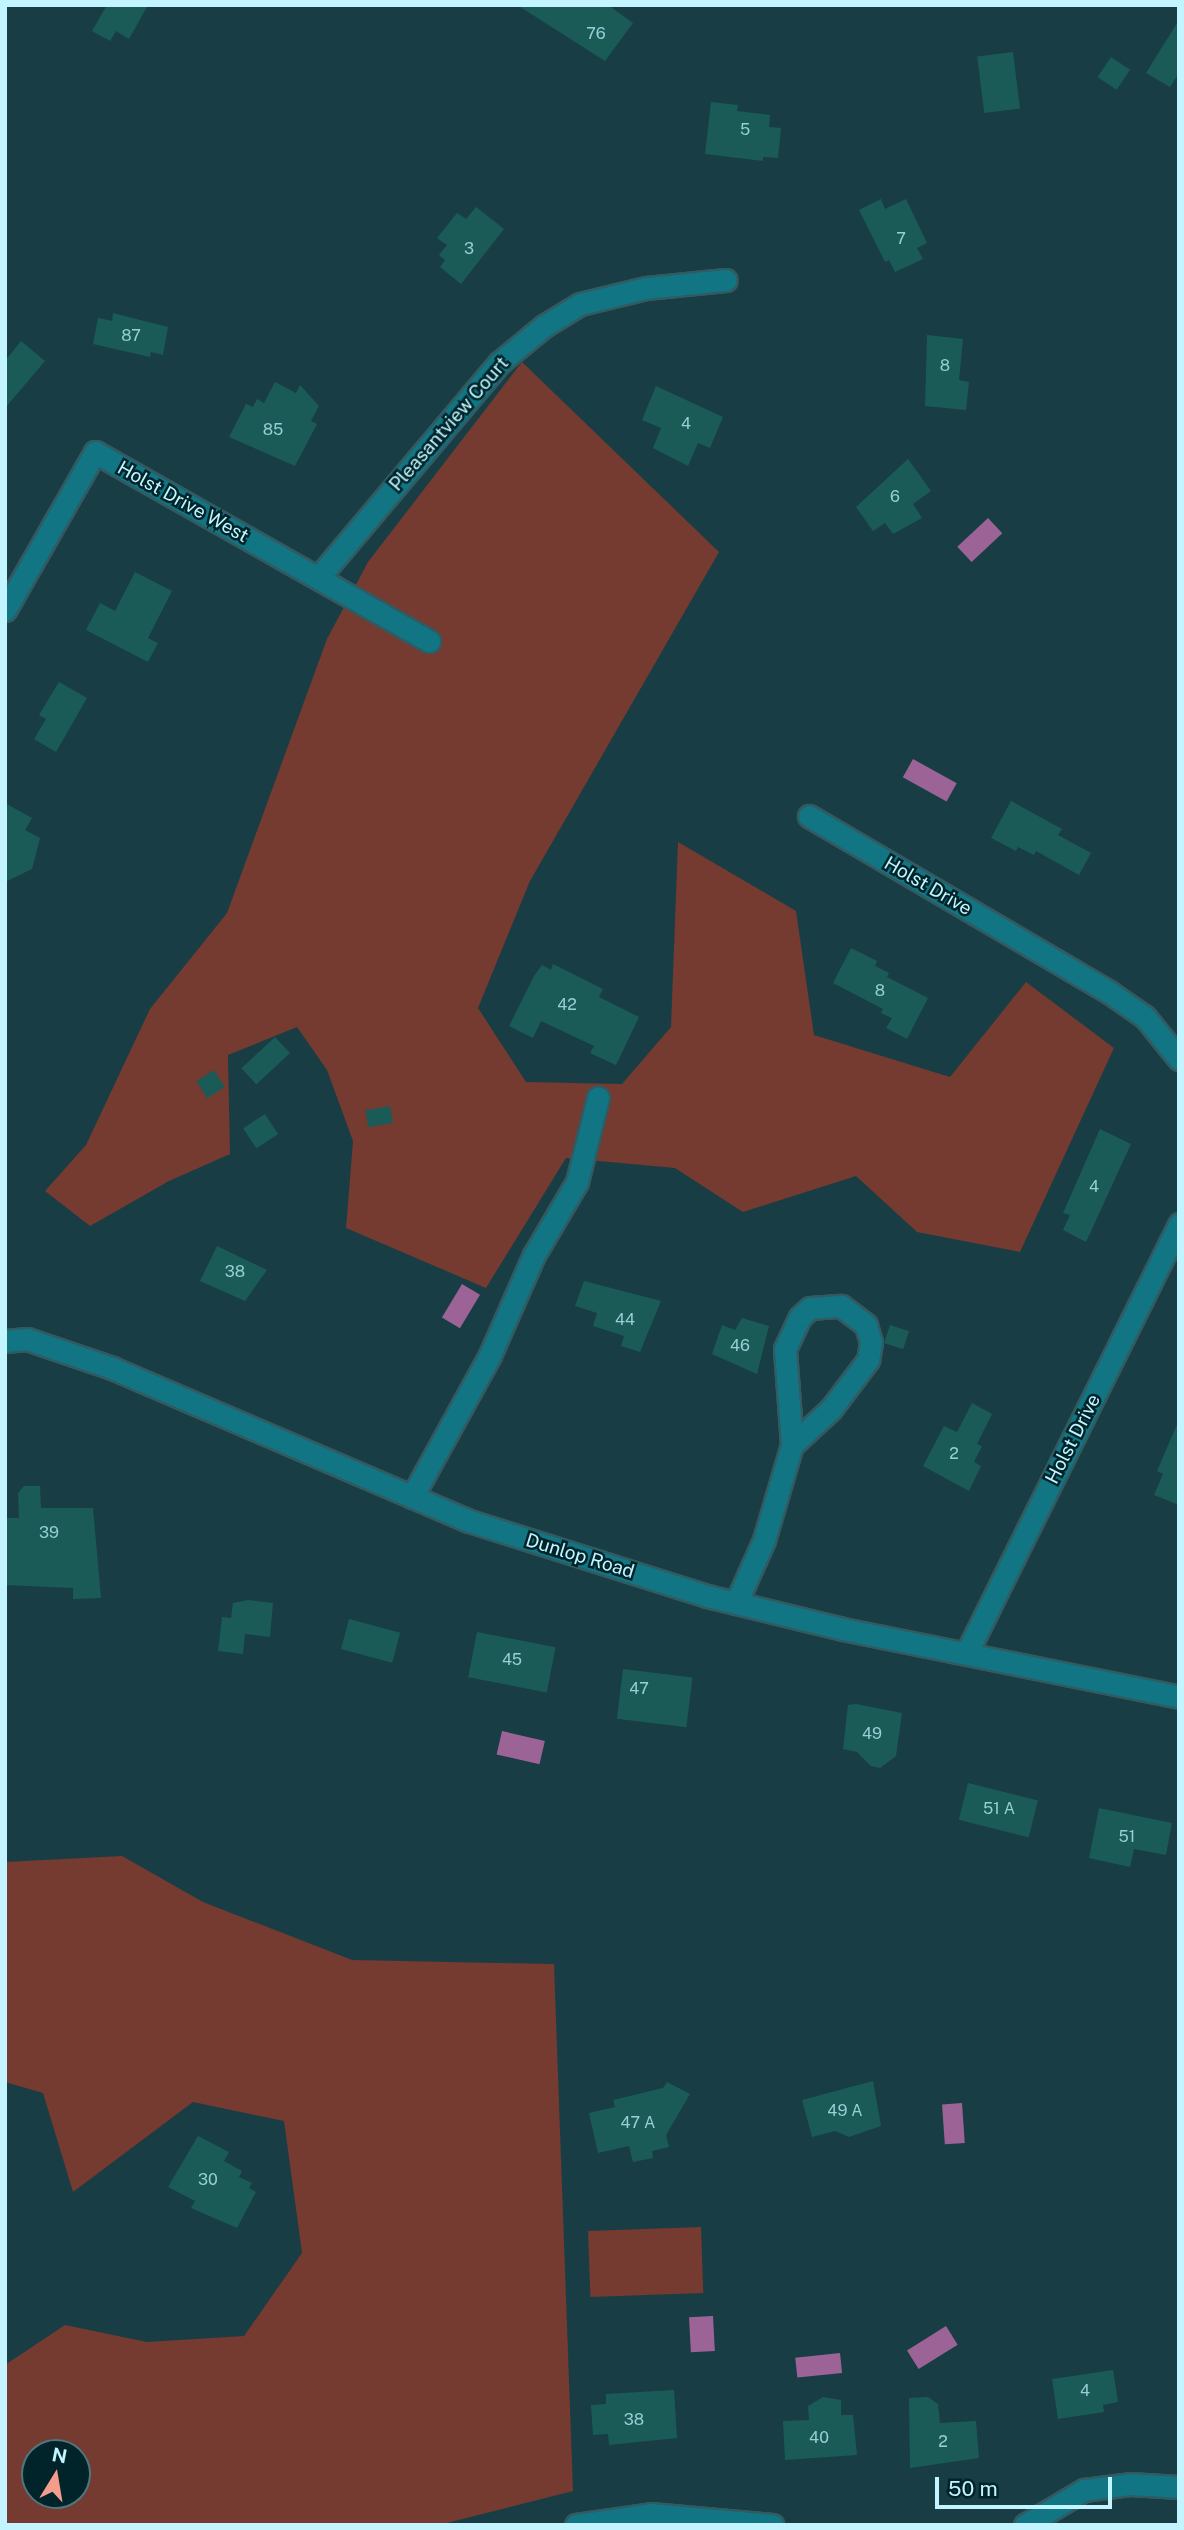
<!DOCTYPE html>
<html>
<head>
<meta charset="utf-8">
<style>
	body { margin:0 }
	#map { position:relative; width:1184px; height:2530px; overflow:hidden; background:#193d44; font-family:"Public Sans",sans-serif }
	div>[style] { position:absolute }
	[style*='--x'] { left:calc(var(--x)*1px); top:calc(var(--y)*1px); width:calc(var(--w)*1px); rotate:calc(var(--a)*1deg) }
	.green>* { inset:0; background:#753a30; transform-origin:0 0 }
	.water>* { inset:0; background:#9c6496; transform-origin:0 0 }
	.building>* { inset:0; background:#1a5b58; transform-origin:0 0 }
	.roads { filter:drop-shadow(2px 0 #325a61) drop-shadow(-2px 0 #325a61) drop-shadow(0 2px #325a61) drop-shadow(0 -2px #325a61) }
	.minor>* { height:21px; margin:-10.5px; padding:0 10.5px; transform-origin:10.5px; border-radius:10.5px; background:#117583 }
	span { translate:-50% -50%; white-space:nowrap; text-align:center; line-height:1.15; -webkit-text-stroke:5px #00242a; paint-order:stroke }
	.number-label { font-size:16px; color:#98ced5 }
	.number-label span { -webkit-text-stroke-width:0 }
	.street-label { font-size:19px; color:#c2f5ff }
	.frame { position:absolute; inset:0; border:7px solid #c2f5ff; pointer-events:none }
	.north { position:absolute; left:21px; top:2439px; width:70px; height:70px; box-sizing:border-box; background:#00242a; border:2px solid #4e787f; border-radius:50%; rotate:11deg; font-size:19px; font-weight:700; line-height:28px; text-align:center; color:#c2f5ff }
	.north::after { content:''; display:block; margin:auto; width:24px; height:32px; background:#f49d8d; clip-path:polygon(50% 0,100% 100%,50% 72%,0 100%) }
	.scale { position:absolute; left:935px; top:2477px; width:177px; height:32px; box-sizing:border-box; border:4px solid #c2f5ff; border-top:0; padding-left:9px; font-size:21px; line-height:24px; white-space:nowrap; color:#c2f5ff; -webkit-text-stroke:5px #00242a; paint-order:stroke }
</style>
</head>
<body>
<div id="map">
	<div class="green">
		<i style="clip-path:polygon(522px 362px,719px 552px,530px 881px,478px 1008px,526px 1082px,622px 1084px,671px 1027px,678px 842px,796px 911px,814px 1035px,950px 1077px,1026px 982px,1114px 1048px,1020px 1252px,917px 1232px,856px 1176px,743px 1212px,675px 1168px,566px 1158px,486px 1288px,346px 1228px,353px 1141px,327px 1070px,297px 1027px,228px 1055px,230px 1154px,169px 1181px,90px 1226px,45px 1191px,86px 1145px,150px 1009px,227px 913px,327px 639px,368px 562px)"></i>
		<i style="clip-path:polygon(evenodd,122px 1856px,203px 1902px,352px 1960px,554px 1964px,573px 2491px,439px 2525px,5px 2525px,5px 2365px,65px 2325px,147px 2342px,244px 2336px,302px 2253px,284px 2121px,193px 2102px,73px 2192px,43px 2093px,5px 2082px,5px 1862px,122px 1856px,35px 2453px,77px 2453px,77px 2495px,35px 2495px,35px 2453px)"></i>
		<i style="left:701px;top:2227px;width:66px;height:113px;rotate:88deg"></i>
	</div>
	<div class="water">
		<i style="left:988px;top:518px;width:21px;height:42px;rotate:47deg"></i>
		<i style="left:913px;top:759px;width:50px;height:21px;rotate:29deg"></i>
		<i style="left:462px;top:1284px;width:21px;height:39px;rotate:31deg"></i>
		<i style="left:502px;top:1731px;width:44px;height:24px;rotate:13deg"></i>
		<i style="left:962px;top:2103px;width:40px;height:20px;rotate:86deg"></i>
		<i style="left:713px;top:2316px;width:35px;height:24px;rotate:87deg"></i>
		<i style="left:946px;top:2326px;width:22px;height:46px;rotate:58deg"></i>
		<i style="left:840px;top:2353px;width:20px;height:45px;rotate:84deg"></i>
	</div>
	<div class="building">
		<i style="clip-path:polygon(107px 5px,148px 5px,129px 39px,116px 31px,110px 41px,92px 31px)"></i>
		<i style="clip-path:polygon(517px 5px,608px 5px,633px 23px,605px 61px)"></i>
		<i style="clip-path:polygon(1179px 20px,1179px 73px,1170px 87px,1146px 73px)"></i>
		<i style="left:1013px;top:52px;width:57px;height:36px;rotate:83deg"></i>
		<i style="left:1111px;top:57px;width:23px;height:24px;rotate:34deg"></i>
		<i style="clip-path:polygon(711px 102px,738px 105px,737px 111px,770px 115px,769px 127px,781px 128px,778px 158px,763px 157px,763px 161px,705px 154px)"></i>
		<i style="clip-path:polygon(881px 199px,885px 209px,906px 199px,927px 243px,917px 248px,923px 259px,895px 272px,889px 260px,885px 262px,859px 210px)"></i>
		<i style="clip-path:polygon(476px 207px,504px 229px,461px 284px,440px 267px,445px 260px,439px 255px,447px 245px,437px 238px,457px 213px,466px 219px)"></i>
		<i style="clip-path:polygon(113px 313px,168px 327px,163px 355px,151px 352px,150px 357px,93px 344px,98px 318px,112px 321px)"></i>
		<i style="clip-path:polygon(927px 335px,963px 339px,959px 380px,969px 382px,966px 410px,925px 406px)"></i>
		<i style="clip-path:polygon(21px 341px,45px 361px,5px 408px,5px 361px)"></i>
		<i style="clip-path:polygon(275px 382px,296px 393px,300px 385px,319px 406px,311px 421px,317px 424px,295px 466px,229px 437px,246px 404px,253px 407px,257px 399px,264px 403px)"></i>
		<i style="clip-path:polygon(656px 386px,723px 417px,710px 448px,698px 443px,688px 466px,653px 448px,661px 428px,642px 420px)"></i>
		<i style="clip-path:polygon(908px 459px,931px 491px,913px 504px,922px 518px,893px 534px,885px 523px,873px 531px,856px 507px)"></i>
		<i style="clip-path:polygon(135px 572px,172px 591px,148px 638px,158px 643px,148px 662px,86px 630px,100px 603px,115px 611px)"></i>
		<i style="clip-path:polygon(59px 682px,87px 698px,56px 752px,34px 739px,46px 719px,39px 715px)"></i>
		<i style="clip-path:polygon(1011px 801px,1062px 829px,1058px 835px,1091px 853px,1079px 875px,1036px 851px,1034px 855px,1018px 847px,1016px 851px,991px 838px)"></i>
		<i style="clip-path:polygon(5px 803px,32px 818px,25px 830px,40px 838px,32px 869px,5px 882px)"></i>
		<i style="clip-path:polygon(851px 948px,877px 961px,875px 966px,889px 973px,887px 977px,928px 998px,907px 1039px,886px 1028px,892px 1018px,881px 1013px,883px 1009px,833px 983px)"></i>
		<i style="clip-path:polygon(553px 964px,603px 989px,599px 997px,639px 1017px,616px 1065px,590px 1053px,594px 1046px,541px 1021px,533px 1038px,509px 1026px,534px 976px,542px 965px,551px 970px)"></i>
		<i style="left:275px;top:1037px;width:22px;height:46px;rotate:47deg"></i>
		<i style="left:214px;top:1070px;width:20px;height:21px;rotate:57deg"></i>
		<i style="left:390px;top:1106px;width:17px;height:25px;rotate:80deg"></i>
		<i style="left:265px;top:1114px;width:24px;height:26px;rotate:57deg"></i>
		<i style="clip-path:polygon(1100px 1129px,1131px 1144px,1086px 1242px,1063px 1230px,1070px 1215px,1063px 1213px)"></i>
		<i style="clip-path:polygon(217px 1246px,267px 1270px,245px 1301px,200px 1281px)"></i>
		<i style="clip-path:polygon(584px 1281px,661px 1301px,640px 1352px,621px 1346px,624px 1336px,593px 1326px,597px 1313px,575px 1306px)"></i>
		<i style="clip-path:polygon(742px 1318px,769px 1326px,757px 1374px,712px 1354px,722px 1325px,735px 1330px)"></i>
		<i style="left:890px;top:1325px;width:20px;height:19px;rotate:18deg"></i>
		<i style="clip-path:polygon(972px 1403px,992px 1414px,977px 1444px,982px 1446px,974px 1462px,981px 1466px,969px 1491px,923px 1466px,944px 1426px,957px 1432px)"></i>
		<i style="clip-path:polygon(1179px 1420px,1179px 1505px,1154px 1495px,1163px 1474px,1157px 1471px)"></i>
		<i style="clip-path:polygon(24px 1486px,40px 1486px,41px 1508px,93px 1508px,101px 1598px,73px 1599px,73px 1588px,5px 1585px,5px 1518px,19px 1518px,18px 1493px)"></i>
		<i style="clip-path:polygon(248px 1600px,273px 1603px,270px 1637px,245px 1634px,243px 1654px,218px 1651px,222px 1617px,231px 1618px,233px 1603px)"></i>
		<i style="left:349px;top:1619px;width:53px;height:31px;rotate:15deg"></i>
		<i style="left:477px;top:1632px;width:80px;height:46px;rotate:11deg"></i>
		<i style="left:623px;top:1669px;width:70px;height:50px;rotate:7deg"></i>
		<i style="clip-path:polygon(856px 1704px,902px 1713px,896px 1756px,880px 1768px,871px 1766px,857px 1752px,843px 1749px,848px 1705px)"></i>
		<i style="left:968px;top:1783px;width:72px;height:38px;rotate:14deg"></i>
		<i style="clip-path:polygon(1099px 1808px,1172px 1823px,1166px 1855px,1134px 1849px,1130px 1867px,1089px 1858px)"></i>
		<i style="clip-path:polygon(873px 2081px,881px 2126px,849px 2137px,835px 2131px,812px 2137px,802px 2100px)"></i>
		<i style="clip-path:polygon(667px 2082px,690px 2094px,666px 2135px,669px 2147px,652px 2151px,653px 2158px,633px 2162px,629px 2146px,598px 2153px,589px 2113px,615px 2107px,613px 2100px,663px 2088px)"></i>
		<i style="clip-path:polygon(198px 2136px,229px 2152px,224px 2161px,242px 2171px,239px 2177px,252px 2183px,249px 2188px,256px 2192px,237px 2228px,191px 2208px,195px 2201px,168px 2187px)"></i>
		<i style="clip-path:polygon(1113px 2370px,1118px 2402px,1103px 2405px,1104px 2412px,1058px 2419px,1052px 2379px)"></i>
		<i style="clip-path:polygon(674px 2390px,677px 2438px,609px 2445px,608px 2434px,593px 2435px,591px 2405px,606px 2404px,606px 2394px)"></i>
		<i style="clip-path:polygon(823px 2397px,841px 2400px,841px 2415px,853px 2415px,857px 2455px,785px 2460px,783px 2421px,809px 2420px,808px 2406px)"></i>
		<i style="clip-path:polygon(928px 2397px,938px 2404px,940px 2423px,976px 2421px,979px 2458px,910px 2468px,909px 2398px)"></i>
	</div>
	<div class="roads">
		<div class="minor">
			<i style="--x:318;--y:578;--w:281;--a:-49.9"></i>
			<i style="--x:499;--y:363;--w:58;--a:-39.4"></i>
			<i style="--x:544;--y:326;--w:42;--a:-31.4"></i>
			<i style="--x:580;--y:304;--w:68;--a:-13.6"></i>
			<i style="--x:646;--y:288;--w:80;--a:-5.7"></i>
			<i style="--x:5;--y:610;--w:182;--a:-60.3"></i>
			<i style="--x:95;--y:452;--w:384;--a:29.5"></i>
			<i style="--x:809;--y:816;--w:348;--a:30.4"></i>
			<i style="--x:1109;--y:992;--w:44;--a:34.8"></i>
			<i style="--x:1145;--y:1017;--w:54;--a:51"></i>
			<i style="--x:5;--y:1341;--w:22;--a:-5"></i>
			<i style="--x:27;--y:1339;--w:90;--a:18.8"></i>
			<i style="--x:112;--y:1368;--w:388;--a:23.2"></i>
			<i style="--x:469;--y:1521;--w:250;--a:17.5"></i>
			<i style="--x:707;--y:1596;--w:140;--a:13.6"></i>
			<i style="--x:843;--y:1629;--w:343;--a:11.4"></i>
			<i style="--x:412;--y:1497;--w:162;--a:-61.2"></i>
			<i style="--x:490;--y:1355;--w:109;--a:-66.3"></i>
			<i style="--x:534;--y:1255;--w:85;--a:-59.5"></i>
			<i style="--x:577;--y:1182;--w:87;--a:-76"></i>
			<i style="--x:736;--y:1603;--w:69;--a:-66"></i>
			<i style="--x:764;--y:1540;--w:99;--a:-73.6"></i>
			<i style="--x:792;--y:1445;--w:96;--a:-94.2"></i>
			<i style="--x:785;--y:1349;--w:35;--a:-65"></i>
			<i style="--x:800;--y:1317;--w:13;--a:-42"></i>
			<i style="--x:810;--y:1308;--w:31;--a:-4"></i>
			<i style="--x:841;--y:1306;--w:31;--a:37"></i>
			<i style="--x:866;--y:1325;--w:18;--a:74"></i>
			<i style="--x:871;--y:1342;--w:18;--a:99"></i>
			<i style="--x:868;--y:1360;--w:61;--a:127.1"></i>
			<i style="--x:831;--y:1409;--w:53;--a:137.3"></i>
			<i style="--x:967;--y:1652;--w:478;--a:-63.6"></i>
			<i style="--x:576;--y:2525;--w:76;--a:-8.3"></i>
			<i style="--x:651;--y:2514;--w:122;--a:5.2"></i>
			<i style="--x:1025;--y:2525;--w:69;--a:-30.7"></i>
			<i style="--x:1084;--y:2490;--w:46;--a:-7.4"></i>
			<i style="--x:1130;--y:2484;--w:49;--a:3.5"></i>
		</div>
	</div>
	<div class="number-label">
		<span style="left:596px;top:34px">76</span>
		<span style="left:745px;top:130px">5</span>
		<span style="left:901px;top:239px">7</span>
		<span style="left:469px;top:249px">3</span>
		<span style="left:131px;top:336px">87</span>
		<span style="left:945px;top:366px">8</span>
		<span style="left:686px;top:424px">4</span>
		<span style="left:273px;top:430px">85</span>
		<span style="left:895px;top:497px">6</span>
		<span style="left:880px;top:991px">8</span>
		<span style="left:567px;top:1005px">42</span>
		<span style="left:1094px;top:1187px">4</span>
		<span style="left:235px;top:1272px">38</span>
		<span style="left:625px;top:1320px">44</span>
		<span style="left:740px;top:1346px">46</span>
		<span style="left:954px;top:1454px">2</span>
		<span style="left:49px;top:1533px">39</span>
		<span style="left:512px;top:1660px">45</span>
		<span style="left:639px;top:1689px">47</span>
		<span style="left:872px;top:1734px">49</span>
		<span style="left:999px;top:1809px">51 A</span>
		<span style="left:1127px;top:1837px">51</span>
		<span style="left:845px;top:2111px">49 A</span>
		<span style="left:638px;top:2123px">47 A</span>
		<span style="left:208px;top:2180px">30</span>
		<span style="left:1085px;top:2391px">4</span>
		<span style="left:634px;top:2420px">38</span>
		<span style="left:819px;top:2438px">40</span>
		<span style="left:943px;top:2442px">2</span>
	</div>
	<div class="street-label">
		<span style="left:449px;top:424px;rotate:-49deg">Pleasantview Court</span>
		<span style="left:183px;top:502px;rotate:29deg">Holst Drive West</span>
		<span style="left:928px;top:886px;rotate:30deg">Holst Drive</span>
		<span style="left:1073px;top:1439px;rotate:-63deg">Holst Drive</span>
		<span style="left:580px;top:1556px;rotate:17deg">Dunlop Road</span>
	</div>
	<div class="frame"></div>
	<div class="north">N</div>
	<div class="scale">50 m</div>
</div>
</body>
</html>
